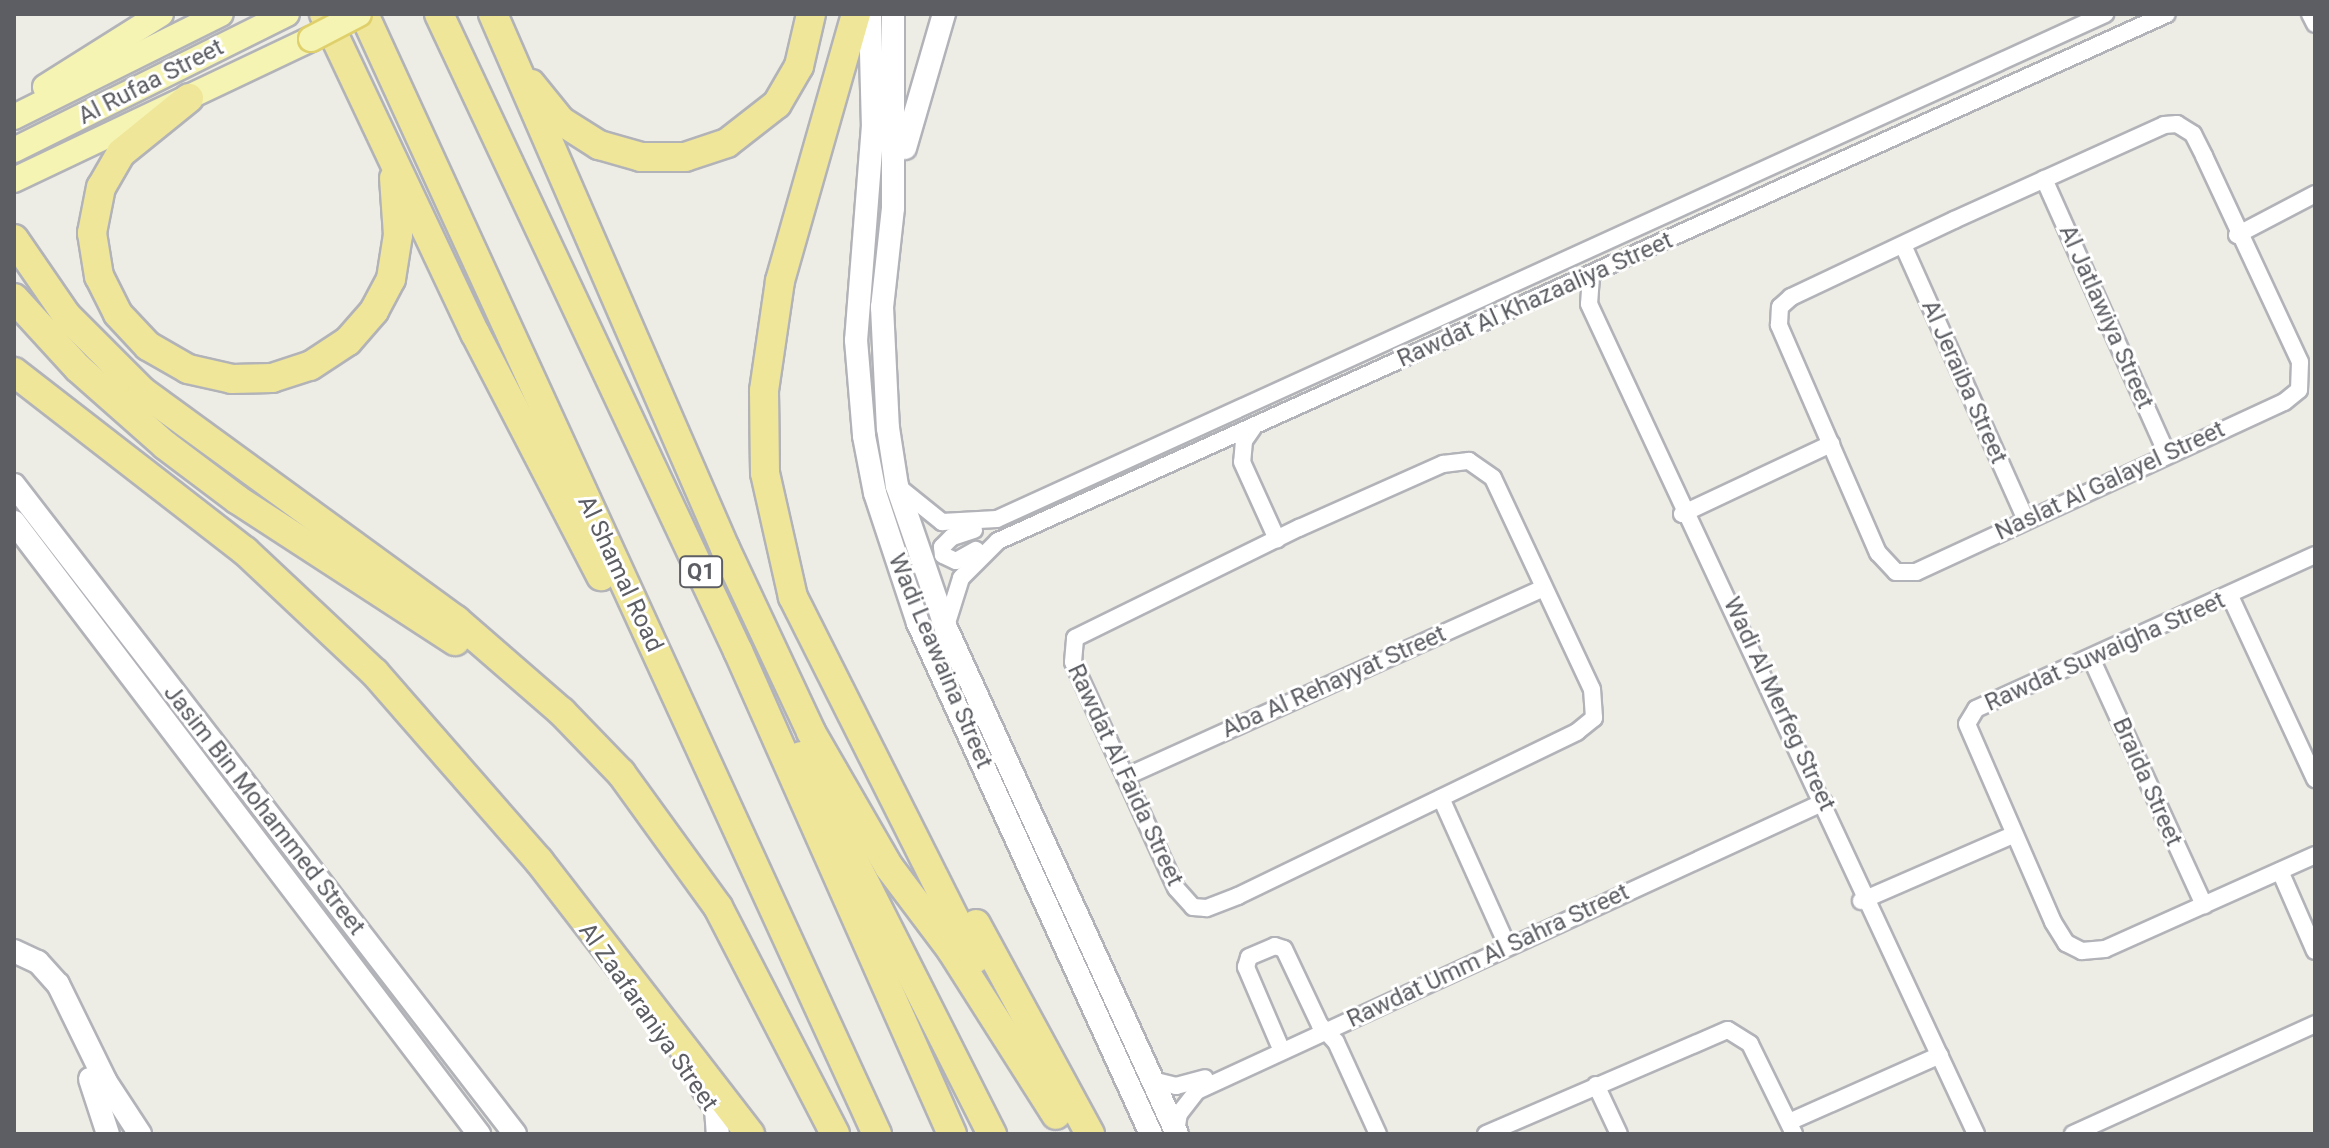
<!DOCTYPE html>
<html>
<head>
<meta charset="utf-8">
<style>
	body { margin:0 }
	#map { position:relative; width:2329px; height:1148px; overflow:hidden; background:#edece5; font-family:Roboto,sans-serif }
	div>[style] { position:absolute }
	[style*='--x'] { left:calc(var(--x)*1px); top:calc(var(--y)*1px); width:calc(var(--w)*1px); rotate:calc(var(--a)*1deg) }
	.roads { filter:drop-shadow(2px 0 #b2b3b8) drop-shadow(-2px 0 #b2b3b8) drop-shadow(0 2px #b2b3b8) drop-shadow(0 -2px #b2b3b8) }
	.street>* { height:16px; margin:-8px; padding:0 8px; transform-origin:8px; border-radius:8px; background:#fff }
	.secondary>* { height:22px; margin:-11px; padding:0 11px; transform-origin:11px; border-radius:11px; background:#fff }
	.primary>* { height:24px; margin:-12px; padding:0 12px; transform-origin:12px; border-radius:12px; background:#f5f4b2 }
	.highway>* { height:28px; margin:-14px; padding:0 14px; transform-origin:14px; border-radius:14px; background:#efe699 }
	.bridges { filter:drop-shadow(2px 0 #dfd06b) drop-shadow(-2px 0 #dfd06b) drop-shadow(0 2px #dfd06b) drop-shadow(0 -2px #dfd06b) }
	.primary-bridge>* { height:24px; margin:-12px; padding:0 12px; transform-origin:12px; border-radius:12px; background:#f5f4b2 }
	span { translate:-50% -50%; white-space:nowrap; text-align:center; line-height:1.15; -webkit-text-stroke:6px #fff; paint-order:stroke }
	.shield-label span { padding:2px 6px; background:#fff; border:2px solid; border-radius:6px; -webkit-text-stroke-width:0 }
	.shield-label { font-size:22px; color:#5c5e63; font-weight:700 }
	.street-label { font-size:24px; color:#5c5e63 }
	.frame { position:absolute; inset:0; border:16px solid #5c5e63; pointer-events:none }
</style>
</head>
<body>
<div id="map">
	<div class="roads">
		<div class="street">
			<i style="--x:2310;--y:14;--w:11;--a:63"></i>
			<i style="--x:2177;--y:124;--w:19;--a:32"></i>
			<i style="--x:2193;--y:134;--w:25;--a:63"></i>
			<i style="--x:2204;--y:156;--w:227;--a:65"></i>
			<i style="--x:2300;--y:362;--w:28;--a:92"></i>
			<i style="--x:2299;--y:390;--w:19;--a:141"></i>
			<i style="--x:2284;--y:402;--w:405;--a:155.2"></i>
			<i style="--x:1916;--y:572;--w:20;--a:180"></i>
			<i style="--x:1896;--y:572;--w:26;--a:-133"></i>
			<i style="--x:1878;--y:553;--w:249;--a:-113.5"></i>
			<i style="--x:1779;--y:325;--w:18;--a:-87"></i>
			<i style="--x:1780;--y:307;--w:15;--a:-42"></i>
			<i style="--x:1791;--y:297;--w:180;--a:-25.3"></i>
			<i style="--x:1954;--y:220;--w:230;--a:-24.3"></i>
			<i style="--x:2164;--y:125;--w:13;--a:-4"></i>
			<i style="--x:2044;--y:179;--w:301;--a:65.9"></i>
			<i style="--x:2237;--y:235;--w:88;--a:-27.7"></i>
			<i style="--x:1903;--y:245;--w:301;--a:65.9"></i>
			<i style="--x:1591;--y:276;--w:28;--a:94"></i>
			<i style="--x:1589;--y:304;--w:916;--a:65"></i>
			<i style="--x:1253;--y:428;--w:16;--a:125"></i>
			<i style="--x:1244;--y:441;--w:21;--a:95"></i>
			<i style="--x:1242;--y:462;--w:85;--a:65.6"></i>
			<i style="--x:1469;--y:461;--w:29;--a:35"></i>
			<i style="--x:1493;--y:478;--w:233;--a:64.9"></i>
			<i style="--x:1592;--y:689;--w:29;--a:86"></i>
			<i style="--x:1594;--y:718;--w:22;--a:141"></i>
			<i style="--x:1577;--y:732;--w:377;--a:154.2"></i>
			<i style="--x:1238;--y:896;--w:34;--a:159"></i>
			<i style="--x:1206;--y:908;--w:13;--a:-176"></i>
			<i style="--x:1193;--y:907;--w:25;--a:-132"></i>
			<i style="--x:1176;--y:888;--w:248;--a:-114.5"></i>
			<i style="--x:1073;--y:662;--w:24;--a:-85"></i>
			<i style="--x:1075;--y:638;--w:250;--a:-26.2"></i>
			<i style="--x:1299;--y:528;--w:158;--a:-24"></i>
			<i style="--x:1443;--y:464;--w:26;--a:-7"></i>
			<i style="--x:901;--y:489;--w:53;--a:38.8"></i>
			<i style="--x:942;--y:522;--w:55;--a:-3.1"></i>
			<i style="--x:997;--y:519;--w:1218;--a:-24.5"></i>
			<i style="--x:1682;--y:514;--w:165;--a:-25.2"></i>
			<i style="--x:974;--y:530;--w:23;--a:162"></i>
			<i style="--x:952;--y:537;--w:14;--a:135"></i>
			<i style="--x:942;--y:547;--w:8;--a:83"></i>
			<i style="--x:943;--y:555;--w:14;--a:25"></i>
			<i style="--x:956;--y:561;--w:23;--a:-29"></i>
			<i style="--x:2315;--y:555;--w:372;--a:155.6"></i>
			<i style="--x:1976;--y:709;--w:17;--a:121"></i>
			<i style="--x:1967;--y:724;--w:216;--a:66.5"></i>
			<i style="--x:2053;--y:922;--w:25;--a:58"></i>
			<i style="--x:2066;--y:943;--w:18;--a:27"></i>
			<i style="--x:2082;--y:951;--w:23;--a:-5"></i>
			<i style="--x:2105;--y:949;--w:230;--a:-24.1"></i>
			<i style="--x:2230;--y:596;--w:202;--a:65.1"></i>
			<i style="--x:946;--y:626;--w:50;--a:-72.6"></i>
			<i style="--x:961;--y:578;--w:52;--a:-45"></i>
			<i style="--x:998;--y:541;--w:1282;--a:-24.27"></i>
			<i style="--x:2091;--y:658;--w:272;--a:65.4"></i>
			<i style="--x:1125;--y:777;--w:459;--a:-24.3"></i>
			<i style="--x:1441;--y:798;--w:163;--a:65.8"></i>
			<i style="--x:2280;--y:871;--w:87;--a:66.4"></i>
			<i style="--x:1861;--y:901;--w:166;--a:-23.5"></i>
			<i style="--x:1279;--y:1044;--w:84;--a:-113.2"></i>
			<i style="--x:1246;--y:967;--w:10;--a:-73"></i>
			<i style="--x:1249;--y:957;--w:28;--a:-23"></i>
			<i style="--x:1275;--y:946;--w:9;--a:18"></i>
			<i style="--x:1284;--y:949;--w:84;--a:64.7"></i>
			<i style="--x:1320;--y:1025;--w:23;--a:47"></i>
			<i style="--x:1336;--y:1042;--w:101;--a:65.5"></i>
			<i style="--x:1152;--y:1080;--w:25;--a:14"></i>
			<i style="--x:1176;--y:1086;--w:30;--a:-15"></i>
			<i style="--x:1596;--y:1085;--w:54;--a:64.9"></i>
			<i style="--x:1789;--y:1122;--w:165;--a:-23.9"></i>
			<i style="--x:1176;--y:1132;--w:18;--a:-81"></i>
			<i style="--x:1179;--y:1114;--w:29;--a:-52"></i>
			<i style="--x:1197;--y:1091;--w:690;--a:-24.75"></i>
			<i style="--x:1486;--y:1134;--w:263;--a:-23.3"></i>
			<i style="--x:1728;--y:1030;--w:26;--a:32"></i>
			<i style="--x:1750;--y:1044;--w:100;--a:63.9"></i>
			<i style="--x:2073;--y:1134;--w:266;--a:-24.4"></i>
		</div>
		<div class="secondary">
			<i style="--x:870;--y:14;--w:111;--a:88.5"></i>
			<i style="--x:873;--y:125;--w:216;--a:94.5"></i>
			<i style="--x:856;--y:340;--w:96;--a:85.2"></i>
			<i style="--x:864;--y:436;--w:58;--a:79.1"></i>
			<i style="--x:875;--y:493;--w:137;--a:71.7"></i>
			<i style="--x:918;--y:623;--w:562;--a:65.49"></i>
			<i style="--x:893;--y:14;--w:194;--a:90"></i>
			<i style="--x:893;--y:208;--w:100;--a:96.3"></i>
			<i style="--x:882;--y:307;--w:121;--a:87.2"></i>
			<i style="--x:888;--y:428;--w:59;--a:81.2"></i>
			<i style="--x:897;--y:486;--w:150;--a:71"></i>
			<i style="--x:946;--y:628;--w:556;--a:65.46"></i>
			<i style="--x:905;--y:148;--w:140;--a:-73.8"></i>
			<i style="--x:14;--y:485;--w:820;--a:52.33"></i>
			<i style="--x:14;--y:522;--w:769;--a:52.77"></i>
			<i style="--x:14;--y:951;--w:26;--a:25"></i>
			<i style="--x:38;--y:962;--w:30;--a:48"></i>
			<i style="--x:58;--y:984;--w:109;--a:63.9"></i>
			<i style="--x:106;--y:1082;--w:62;--a:56.8"></i>
			<i style="--x:90;--y:1079;--w:58;--a:71.9"></i>
			<i style="--x:703;--y:1089;--w:23;--a:56"></i>
			<i style="--x:716;--y:1108;--w:26;--a:86"></i>
		</div>
		<div class="primary">
			<i style="--x:45;--y:87;--w:137;--a:-32.2"></i>
			<i style="--x:14;--y:117;--w:231;--a:-26.5"></i>
			<i style="--x:14;--y:150;--w:305;--a:-26.5"></i>
			<i style="--x:14;--y:180;--w:329;--a:-25.4"></i>
		</div>
		<div class="highway">
			<i style="--x:324;--y:14;--w:353;--a:64.7"></i>
			<i style="--x:475;--y:333;--w:274;--a:62.6"></i>
			<i style="--x:364;--y:14;--w:1232;--a:65.39"></i>
			<i style="--x:439;--y:14;--w:704;--a:64.86"></i>
			<i style="--x:738;--y:651;--w:528;--a:66.1"></i>
			<i style="--x:493;--y:14;--w:582;--a:66.52"></i>
			<i style="--x:725;--y:548;--w:203;--a:64.9"></i>
			<i style="--x:811;--y:732;--w:156;--a:60"></i>
			<i style="--x:889;--y:867;--w:105;--a:53.1"></i>
			<i style="--x:952;--y:951;--w:194;--a:57.6"></i>
			<i style="--x:856;--y:14;--w:278;--a:105.9"></i>
			<i style="--x:780;--y:281;--w:111;--a:98.3"></i>
			<i style="--x:764;--y:391;--w:82;--a:89.3"></i>
			<i style="--x:765;--y:473;--w:127;--a:77.3"></i>
			<i style="--x:793;--y:597;--w:405;--a:63.3"></i>
			<i style="--x:531;--y:84;--w:48;--a:51"></i>
			<i style="--x:561;--y:121;--w:45;--a:32.3"></i>
			<i style="--x:599;--y:145;--w:44;--a:15.9"></i>
			<i style="--x:641;--y:157;--w:44;--a:0"></i>
			<i style="--x:685;--y:157;--w:44;--a:-18.4"></i>
			<i style="--x:727;--y:143;--w:63;--a:-38"></i>
			<i style="--x:777;--y:104;--w:44;--a:-59.9"></i>
			<i style="--x:799;--y:66;--w:53;--a:-77"></i>
			<i style="--x:189;--y:98;--w:87;--a:141"></i>
			<i style="--x:121;--y:153;--w:39;--a:120"></i>
			<i style="--x:101;--y:187;--w:47;--a:101.1"></i>
			<i style="--x:92;--y:233;--w:44;--a:80.8"></i>
			<i style="--x:99;--y:276;--w:42;--a:63.4"></i>
			<i style="--x:118;--y:314;--w:44;--a:46.8"></i>
			<i style="--x:148;--y:346;--w:46;--a:29.9"></i>
			<i style="--x:188;--y:369;--w:45;--a:12.8"></i>
			<i style="--x:232;--y:379;--w:40;--a:-1.4"></i>
			<i style="--x:272;--y:378;--w:40;--a:-18"></i>
			<i style="--x:310;--y:366;--w:45;--a:-33.3"></i>
			<i style="--x:348;--y:341;--w:40;--a:-49"></i>
			<i style="--x:374;--y:311;--w:36;--a:-62"></i>
			<i style="--x:391;--y:279;--w:45;--a:-81"></i>
			<i style="--x:398;--y:235;--w:57;--a:-94"></i>
			<i style="--x:14;--y:239;--w:93;--a:55.5"></i>
			<i style="--x:67;--y:316;--w:106;--a:45"></i>
			<i style="--x:142;--y:391;--w:389;--a:36.1"></i>
			<i style="--x:456;--y:620;--w:140;--a:41"></i>
			<i style="--x:562;--y:712;--w:85;--a:46"></i>
			<i style="--x:621;--y:773;--w:165;--a:54.1"></i>
			<i style="--x:718;--y:907;--w:255;--a:62.7"></i>
			<i style="--x:14;--y:298;--w:95;--a:47.6"></i>
			<i style="--x:78;--y:368;--w:116;--a:41.5"></i>
			<i style="--x:165;--y:445;--w:91;--a:37"></i>
			<i style="--x:238;--y:500;--w:259;--a:33"></i>
			<i style="--x:14;--y:372;--w:292;--a:37.8"></i>
			<i style="--x:245;--y:551;--w:178;--a:43.2"></i>
			<i style="--x:375;--y:673;--w:249;--a:48.9"></i>
			<i style="--x:539;--y:861;--w:345;--a:52.3"></i>
			<i style="--x:801;--y:756;--w:424;--a:63.2"></i>
			<i style="--x:976;--y:924;--w:239;--a:61.5"></i>
		</div>
	</div>
	<div class="bridges">
		<div class="primary-bridge">
			<i style="--x:311;--y:39;--w:54;--a:-27.5"></i>
		</div>
	</div>
	<div class="shield-label">
		<span style="left:701px;top:572px">Q1</span>
	</div>
	<div class="street-label">
		<span style="left:151px;top:82px;rotate:-27deg">Al Rufaa Street</span>
		<span style="left:1535px;top:300px;rotate:-24deg">Rawdat Al Khazaaliya Street</span>
		<span style="left:2106px;top:317px;rotate:66deg">Al Jatlawiya Street</span>
		<span style="left:1964px;top:382px;rotate:66deg">Al Jeraiba Street</span>
		<span style="left:2110px;top:481px;rotate:-25deg">Naslat Al Galayel Street</span>
		<span style="left:620px;top:574px;rotate:65deg">Al Shamal Road</span>
		<span style="left:2105px;top:652px;rotate:-24deg">Rawdat Suwaigha Street</span>
		<span style="left:940px;top:661px;rotate:67deg">Wadi Leawaina Street</span>
		<span style="left:1334px;top:682px;rotate:-24deg">Aba Al Rehayyat Street</span>
		<span style="left:1779px;top:704px;rotate:65deg">Wadi Al Merfeg Street</span>
		<span style="left:1125px;top:775px;rotate:65deg">Rawdat Al Faida Street</span>
		<span style="left:2147px;top:782px;rotate:66deg">Braida Street</span>
		<span style="left:264px;top:810px;rotate:52deg">Jasim Bin Mohammed Street</span>
		<span style="left:1488px;top:956px;rotate:-25deg">Rawdat Umm Al Sahra Street</span>
		<span style="left:648px;top:1017px;rotate:55deg">Al Zaafaraniya Street</span>
	</div>
	<div class="frame"></div>
</div>
</body>
</html>
